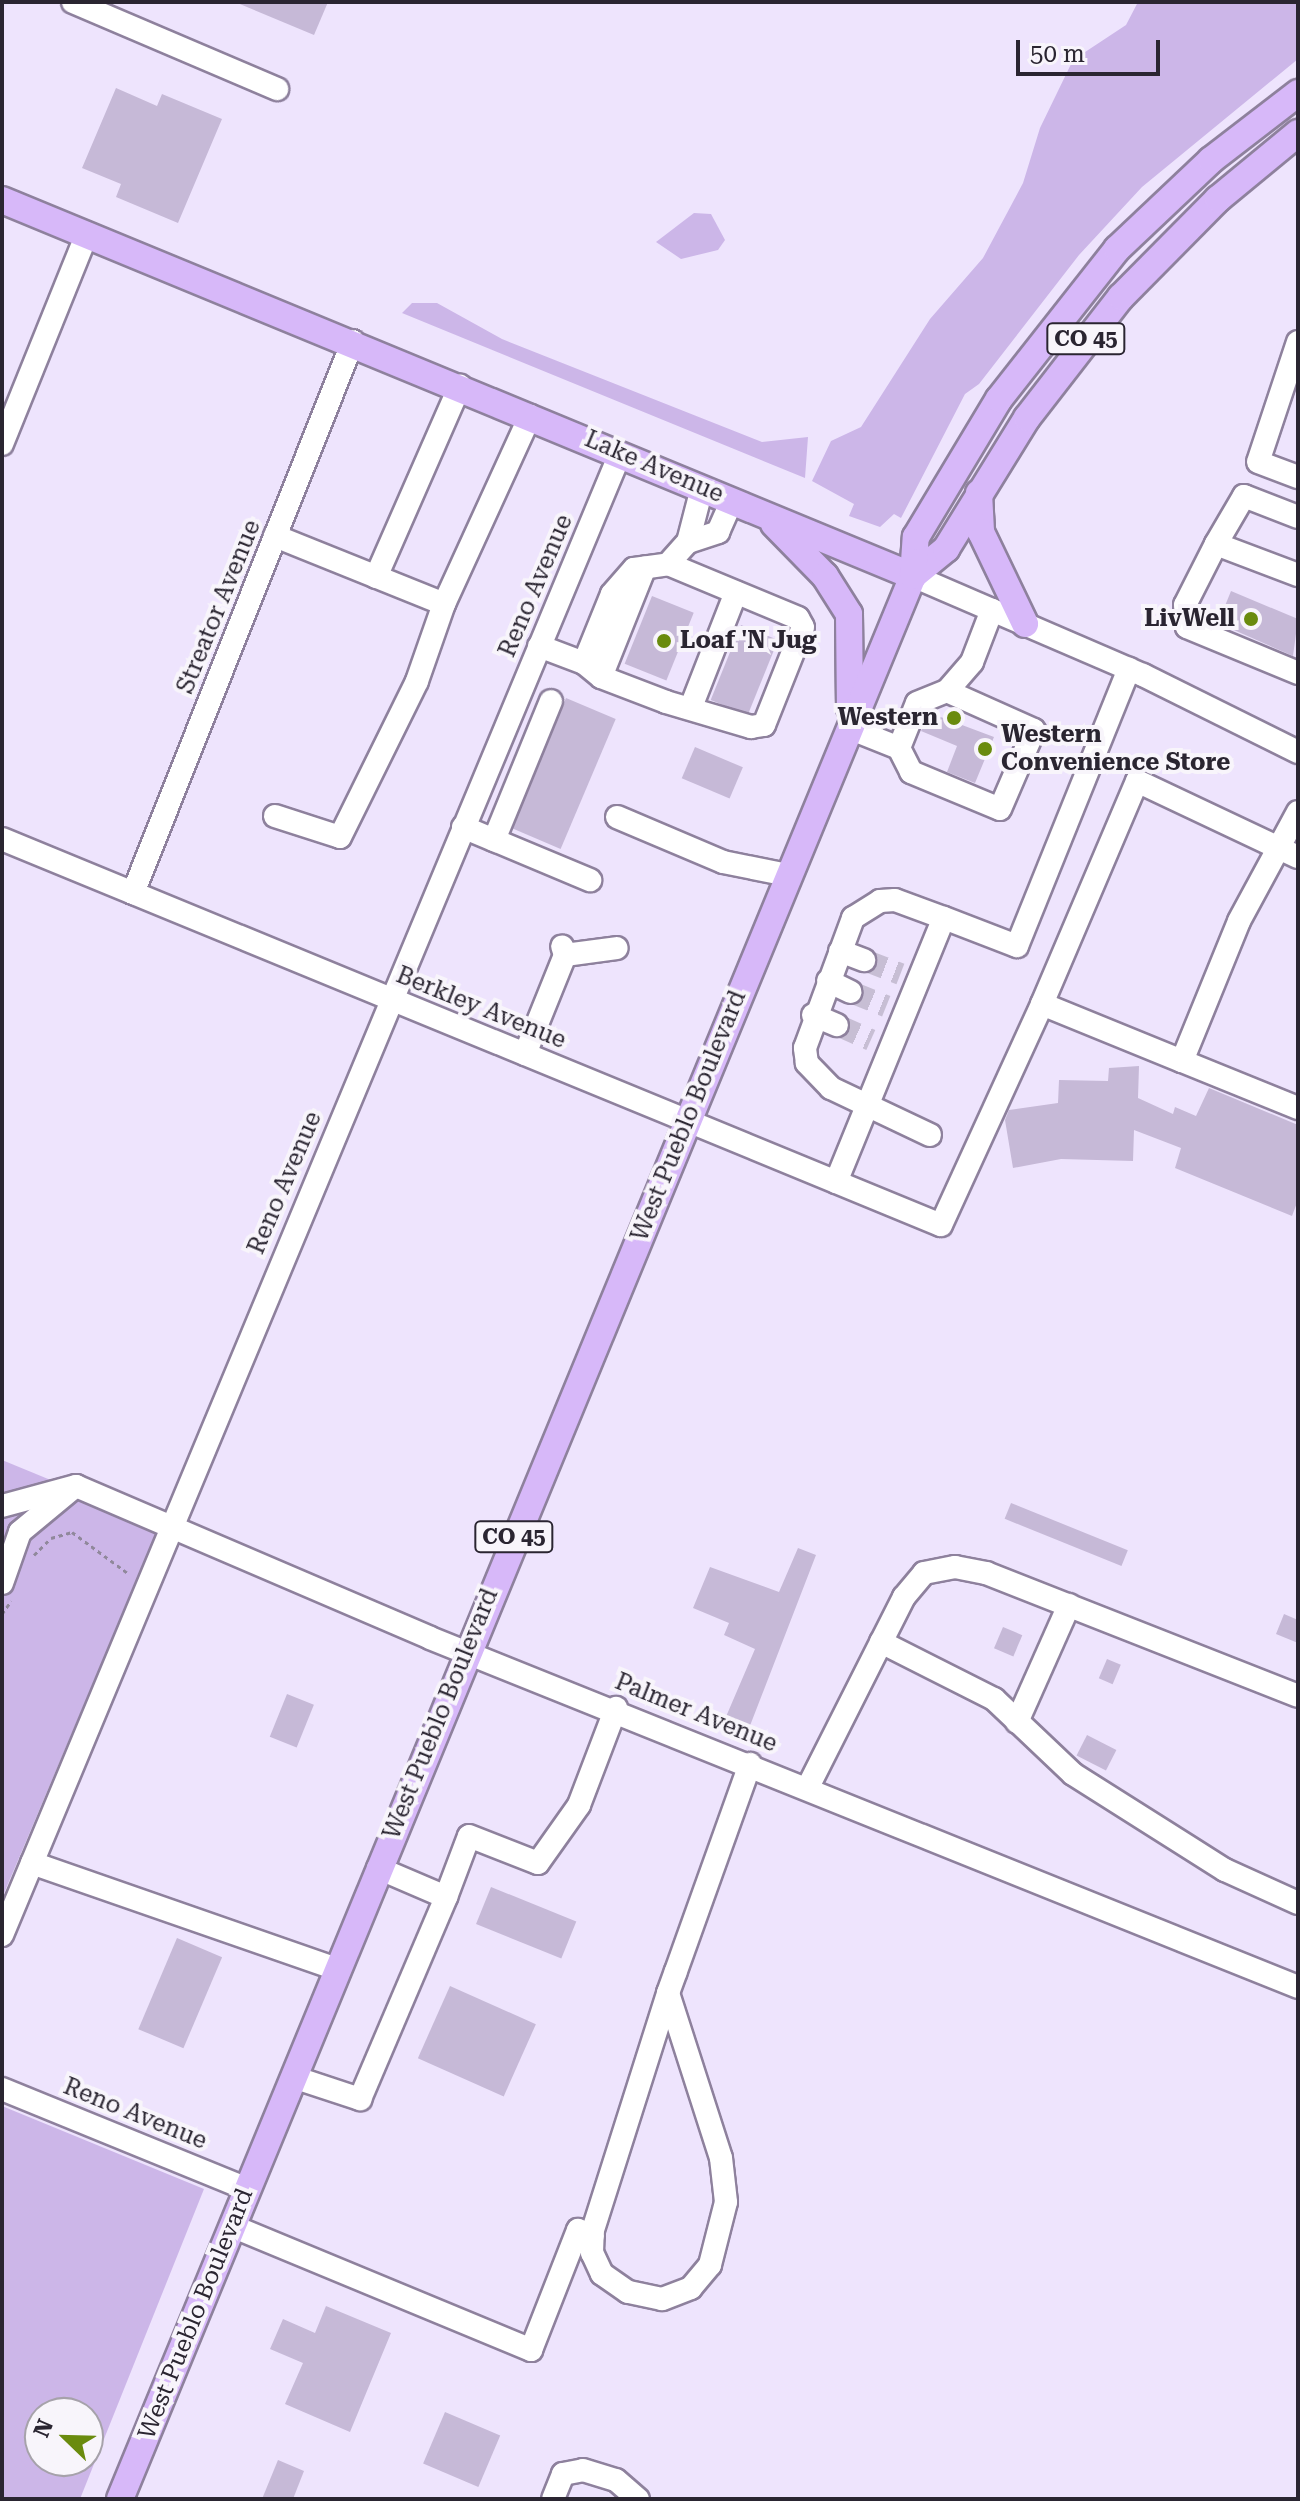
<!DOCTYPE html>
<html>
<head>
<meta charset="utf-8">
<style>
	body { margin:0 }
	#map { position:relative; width:1300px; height:2501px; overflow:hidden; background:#eee4fd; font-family:"Roboto Serif",serif }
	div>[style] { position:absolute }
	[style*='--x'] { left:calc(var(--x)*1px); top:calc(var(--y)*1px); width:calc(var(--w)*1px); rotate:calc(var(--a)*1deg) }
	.green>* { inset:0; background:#ccb6e8 }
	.building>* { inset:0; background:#c6b9d7; transform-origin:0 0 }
	.minor-tunnel>* { height:22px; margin-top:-11px; transform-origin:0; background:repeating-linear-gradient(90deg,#c7bed4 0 22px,transparent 0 33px) }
	.path>* { height:3px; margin-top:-1.5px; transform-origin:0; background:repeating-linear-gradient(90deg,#90889b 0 4px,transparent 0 8px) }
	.roads { filter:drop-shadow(2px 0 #8e819d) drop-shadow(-2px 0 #8e819d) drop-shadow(0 2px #8e819d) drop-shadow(0 -2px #8e819d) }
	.minor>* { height:22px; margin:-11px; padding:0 11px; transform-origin:11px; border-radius:11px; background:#fff }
	.major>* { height:26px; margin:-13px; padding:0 13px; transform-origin:13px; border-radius:13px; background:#d7b8f9 }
	.dots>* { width:22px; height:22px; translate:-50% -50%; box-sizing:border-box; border:4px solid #f8f5fb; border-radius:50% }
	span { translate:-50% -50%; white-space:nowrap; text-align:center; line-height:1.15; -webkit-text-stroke:8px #f8f5fb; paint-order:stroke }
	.shield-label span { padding:2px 6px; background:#f8f5fb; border:2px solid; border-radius:6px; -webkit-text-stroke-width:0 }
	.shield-label { font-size:22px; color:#2a2531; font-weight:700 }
	.street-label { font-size:24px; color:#2a2531 }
	.poi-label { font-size:24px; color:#2a2531; font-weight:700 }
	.right { translate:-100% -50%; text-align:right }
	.left { translate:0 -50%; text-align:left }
	.frame { position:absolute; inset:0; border:4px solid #2a2531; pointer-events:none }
	.north { position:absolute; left:24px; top:2397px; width:80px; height:80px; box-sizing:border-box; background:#f8f5fb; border:2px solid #a6a2aa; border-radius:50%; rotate:293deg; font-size:22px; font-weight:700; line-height:32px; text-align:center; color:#2a2531 }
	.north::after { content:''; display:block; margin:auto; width:28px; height:36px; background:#6a8b0e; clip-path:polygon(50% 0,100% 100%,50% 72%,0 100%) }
	.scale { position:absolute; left:1016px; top:40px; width:144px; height:36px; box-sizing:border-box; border:4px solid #2a2531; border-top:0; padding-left:10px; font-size:24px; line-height:28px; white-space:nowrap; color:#2a2531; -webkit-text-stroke:6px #f8f5fb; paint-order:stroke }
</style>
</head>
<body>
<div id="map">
	<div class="green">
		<i style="clip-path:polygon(1138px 2px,1298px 2px,1298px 59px,1142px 187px,1079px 255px,979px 384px,965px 394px,901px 518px,894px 514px,880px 527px,849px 516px,854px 504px,812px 481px,831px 441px,861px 427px,930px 319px,983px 258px,1023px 183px,1040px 128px,1073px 60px,1126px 25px)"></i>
		<i style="clip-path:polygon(694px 213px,711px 214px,725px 240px,718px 250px,681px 259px,656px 242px)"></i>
		<i style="clip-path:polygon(412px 303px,437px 303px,502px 339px,762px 442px,808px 437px,805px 478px,402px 313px)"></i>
		<i style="clip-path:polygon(2px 1460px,160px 1525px,2px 1898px)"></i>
		<i style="clip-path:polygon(evenodd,2px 2106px,204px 2189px,80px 2499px,2px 2499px,2px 2106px,40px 2413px,88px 2413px,88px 2461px,40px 2461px,40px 2413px)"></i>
	</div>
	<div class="building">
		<i style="clip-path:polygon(235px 2px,328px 2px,314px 35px)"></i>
		<i style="clip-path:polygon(116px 88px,157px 106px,162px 94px,222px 119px,178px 223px,116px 197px,121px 184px,82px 168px)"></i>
		<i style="clip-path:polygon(1231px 591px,1298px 619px,1293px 656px,1218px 623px)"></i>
		<i style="left:652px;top:596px;width:45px;height:73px;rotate:22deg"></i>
		<i style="left:741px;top:625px;width:40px;height:81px;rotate:22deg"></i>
		<i style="left:566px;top:698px;width:54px;height:141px;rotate:23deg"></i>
		<i style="clip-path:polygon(930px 713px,994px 737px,975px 783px,947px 772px,957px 746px,921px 731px)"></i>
		<i style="left:695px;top:747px;width:52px;height:34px;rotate:23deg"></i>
		<i style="clip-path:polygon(1139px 1066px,1138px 1098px,1173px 1114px,1175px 1107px,1196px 1116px,1209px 1088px,1298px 1125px,1298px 1200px,1292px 1216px,1175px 1168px,1181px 1148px,1134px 1130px,1133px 1161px,1061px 1159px,1013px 1168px,1005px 1120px,1009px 1110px,1058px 1103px,1059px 1080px,1108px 1081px,1109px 1068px)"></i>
		<i style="left:1011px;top:1503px;width:126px;height:17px;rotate:22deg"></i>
		<i style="clip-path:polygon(798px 1548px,816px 1555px,746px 1736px,722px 1726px,755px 1649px,724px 1635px,729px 1623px,693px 1608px,710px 1567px,779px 1592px)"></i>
		<i style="clip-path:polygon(1284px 1614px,1298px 1620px,1298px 1643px,1276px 1634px)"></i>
		<i style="left:1003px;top:1627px;width:21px;height:23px;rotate:23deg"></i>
		<i style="left:1107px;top:1659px;width:15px;height:21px;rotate:23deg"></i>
		<i style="left:287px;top:1694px;width:29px;height:46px;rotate:22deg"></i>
		<i style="left:1087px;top:1735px;width:33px;height:23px;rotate:27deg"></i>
		<i style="left:491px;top:1887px;width:92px;height:40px;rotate:22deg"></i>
		<i style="left:177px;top:1938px;width:49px;height:99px;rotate:23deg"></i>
		<i style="left:450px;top:1986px;width:94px;height:79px;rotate:24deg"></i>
		<i style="clip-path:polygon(326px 2306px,391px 2333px,350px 2432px,285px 2404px,303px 2363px,270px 2349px,283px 2319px,315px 2333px)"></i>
		<i style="left:445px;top:2412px;width:60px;height:56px;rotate:23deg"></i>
		<i style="clip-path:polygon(278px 2460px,304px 2471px,293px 2499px,262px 2499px)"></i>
	</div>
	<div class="minor-tunnel">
		<i style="--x:864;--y:960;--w:39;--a:21"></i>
		<i style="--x:851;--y:992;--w:38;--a:22"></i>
		<i style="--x:837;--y:1025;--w:37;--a:24"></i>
	</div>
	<div class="path">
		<i style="--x:34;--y:1555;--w:24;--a:-45"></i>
		<i style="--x:51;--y:1538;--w:22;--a:-16"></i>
		<i style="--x:72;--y:1532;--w:71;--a:36.4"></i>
		<i style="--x:2;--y:1614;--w:16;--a:-55"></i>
	</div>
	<div class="roads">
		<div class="minor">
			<i style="--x:73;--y:2;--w:222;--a:23.1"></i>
			<i style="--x:1298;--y:342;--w:126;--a:108.4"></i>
			<i style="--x:1258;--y:462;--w:43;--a:20.6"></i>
			<i style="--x:2;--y:444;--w:227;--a:-68"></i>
			<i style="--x:702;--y:488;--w:56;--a:104.5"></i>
			<i style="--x:688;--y:542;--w:32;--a:-18"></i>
			<i style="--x:718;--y:532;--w:35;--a:-66"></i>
			<i style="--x:1298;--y:517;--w:58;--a:-158.7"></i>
			<i style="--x:1244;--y:496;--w:56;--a:120.3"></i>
			<i style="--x:1216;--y:544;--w:88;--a:20.7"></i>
			<i style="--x:275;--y:536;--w:182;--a:21.9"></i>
			<i style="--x:444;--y:604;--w:207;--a:-65.4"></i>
			<i style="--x:1216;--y:544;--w:68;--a:116.9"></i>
			<i style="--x:1185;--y:605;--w:22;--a:85"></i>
			<i style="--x:1187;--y:627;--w:120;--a:22.5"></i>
			<i style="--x:913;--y:576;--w:250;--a:23.3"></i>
			<i style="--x:1143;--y:675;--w:173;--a:26.4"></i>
			<i style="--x:376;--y:577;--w:209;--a:-66.3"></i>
			<i style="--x:539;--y:646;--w:48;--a:20.7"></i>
			<i style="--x:584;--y:663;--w:74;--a:-67.9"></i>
			<i style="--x:612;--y:594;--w:33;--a:-49"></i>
			<i style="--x:634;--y:569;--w:34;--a:-8"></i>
			<i style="--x:668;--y:564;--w:30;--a:-48"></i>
			<i style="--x:584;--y:663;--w:22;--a:39"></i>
			<i style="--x:601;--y:677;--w:70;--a:21"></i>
			<i style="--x:666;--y:702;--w:89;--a:16.4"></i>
			<i style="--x:751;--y:727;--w:13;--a:-9"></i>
			<i style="--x:764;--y:725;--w:105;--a:-68.3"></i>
			<i style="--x:803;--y:627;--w:10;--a:-119"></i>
			<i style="--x:798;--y:618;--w:141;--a:-157.4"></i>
			<i style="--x:601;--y:677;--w:118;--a:-68.2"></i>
			<i style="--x:691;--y:707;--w:123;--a:-68.6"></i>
			<i style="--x:849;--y:728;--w:54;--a:21.8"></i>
			<i style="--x:899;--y:748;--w:48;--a:-68.2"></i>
			<i style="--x:917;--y:703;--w:32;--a:-22"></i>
			<i style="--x:947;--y:691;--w:38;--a:-49"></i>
			<i style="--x:972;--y:662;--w:56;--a:-69"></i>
			<i style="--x:899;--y:748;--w:27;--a:63"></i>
			<i style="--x:911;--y:772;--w:96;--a:22.6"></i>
			<i style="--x:1000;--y:809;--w:86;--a:-66.7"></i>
			<i style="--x:1034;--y:730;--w:95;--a:-155.9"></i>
			<i style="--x:275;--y:816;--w:68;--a:17.9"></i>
			<i style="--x:340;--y:837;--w:174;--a:-63.7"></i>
			<i style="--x:417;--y:681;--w:82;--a:-70.7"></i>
			<i style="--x:617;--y:817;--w:115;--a:23"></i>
			<i style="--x:723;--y:862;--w:66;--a:11.3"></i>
			<i style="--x:463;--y:827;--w:138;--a:22.7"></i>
			<i style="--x:2;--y:839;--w:1015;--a:22.35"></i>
			<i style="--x:941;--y:1225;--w:243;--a:-65.4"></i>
			<i style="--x:1042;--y:1004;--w:151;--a:22.2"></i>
			<i style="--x:1182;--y:1061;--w:151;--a:-67.8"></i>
			<i style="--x:1239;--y:921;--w:124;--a:-61.6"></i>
			<i style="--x:494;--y:840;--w:150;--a:-67.7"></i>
			<i style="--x:133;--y:893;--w:594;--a:-68.27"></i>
			<i style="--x:840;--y:951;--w:26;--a:21"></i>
			<i style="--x:565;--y:955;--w:52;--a:-7.7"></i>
			<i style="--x:828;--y:981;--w:25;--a:26"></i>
			<i style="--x:1042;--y:1004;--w:242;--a:-66.9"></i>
			<i style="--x:1137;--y:781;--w:178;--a:25.3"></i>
			<i style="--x:813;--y:1015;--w:26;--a:23"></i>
			<i style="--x:525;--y:1054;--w:107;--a:-68"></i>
			<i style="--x:565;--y:955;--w:9;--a:-108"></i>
			<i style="--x:1182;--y:1061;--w:125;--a:22.1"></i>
			<i style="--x:930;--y:1135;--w:110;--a:-154.6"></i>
			<i style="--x:831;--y:1088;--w:35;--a:-134"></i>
			<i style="--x:807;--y:1063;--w:15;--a:-98"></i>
			<i style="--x:805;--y:1048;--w:139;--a:-69.7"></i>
			<i style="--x:853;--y:918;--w:32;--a:-32"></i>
			<i style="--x:880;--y:901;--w:15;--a:-4"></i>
			<i style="--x:895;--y:900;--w:52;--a:20.2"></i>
			<i style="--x:836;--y:1182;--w:285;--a:-67.8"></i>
			<i style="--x:944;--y:918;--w:78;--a:21"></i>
			<i style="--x:1017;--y:946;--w:299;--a:-68"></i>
			<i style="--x:2;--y:1506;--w:77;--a:-15.1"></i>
			<i style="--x:76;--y:1486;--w:385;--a:23.2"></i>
			<i style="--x:430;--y:1638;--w:936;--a:21.9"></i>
			<i style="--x:2;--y:1583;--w:54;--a:-70.6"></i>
			<i style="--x:20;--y:1532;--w:69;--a:-39.7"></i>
			<i style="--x:881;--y:1642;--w:127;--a:26.8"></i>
			<i style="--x:994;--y:1699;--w:109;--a:43.5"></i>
			<i style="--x:1073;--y:1774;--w:180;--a:32.3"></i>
			<i style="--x:1225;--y:1870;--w:80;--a:24.3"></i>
			<i style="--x:1017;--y:1722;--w:128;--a:-66"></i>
			<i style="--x:808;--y:1787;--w:213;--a:-63.2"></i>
			<i style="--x:904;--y:1597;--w:31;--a:-50"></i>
			<i style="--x:924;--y:1573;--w:32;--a:-11"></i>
			<i style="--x:955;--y:1567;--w:32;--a:11"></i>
			<i style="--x:986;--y:1573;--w:335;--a:21.5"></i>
			<i style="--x:32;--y:1863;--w:323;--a:19.2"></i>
			<i style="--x:378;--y:1868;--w:74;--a:23.1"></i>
			<i style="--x:446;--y:1897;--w:65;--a:-69.3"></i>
			<i style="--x:469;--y:1836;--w:74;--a:21.4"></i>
			<i style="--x:538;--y:1863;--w:71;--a:-54.7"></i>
			<i style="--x:579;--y:1805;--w:104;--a:-69.1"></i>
			<i style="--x:2;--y:1935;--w:1605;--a:-67.35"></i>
			<i style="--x:668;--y:1993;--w:173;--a:72.2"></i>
			<i style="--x:721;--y:2158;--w:44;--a:83.5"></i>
			<i style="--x:726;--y:2202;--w:65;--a:104.3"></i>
			<i style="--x:710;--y:2265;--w:30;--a:130"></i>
			<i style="--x:691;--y:2288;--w:31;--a:159"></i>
			<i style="--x:662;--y:2299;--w:35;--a:-168"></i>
			<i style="--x:628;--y:2292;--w:32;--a:-145"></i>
			<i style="--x:602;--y:2274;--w:23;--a:-115"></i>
			<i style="--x:592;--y:2253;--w:23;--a:-88"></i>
			<i style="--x:593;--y:2230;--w:249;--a:-72.4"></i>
			<i style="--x:668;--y:1993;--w:23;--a:-70"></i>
			<i style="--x:676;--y:1971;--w:220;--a:-70.3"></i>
			<i style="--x:293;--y:2077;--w:71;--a:18.2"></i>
			<i style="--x:360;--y:2099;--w:220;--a:-66.9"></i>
			<i style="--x:2;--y:2089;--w:265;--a:22.2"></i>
			<i style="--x:232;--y:2226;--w:324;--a:22.5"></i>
			<i style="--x:531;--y:2350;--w:129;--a:-68.6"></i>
			<i style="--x:578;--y:2230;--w:16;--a:22"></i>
			<i style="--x:553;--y:2499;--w:27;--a:-68"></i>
			<i style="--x:563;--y:2474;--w:20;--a:-11"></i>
			<i style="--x:583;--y:2470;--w:34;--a:17"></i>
			<i style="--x:616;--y:2480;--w:29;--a:41"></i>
		</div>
		<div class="major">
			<i style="--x:2;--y:200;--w:986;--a:22.43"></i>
			<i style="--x:979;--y:493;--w:39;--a:87"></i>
			<i style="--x:981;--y:532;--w:102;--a:64.4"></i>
			<i style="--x:774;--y:524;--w:73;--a:45.6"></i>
			<i style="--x:825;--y:576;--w:45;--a:57.7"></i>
			<i style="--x:849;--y:614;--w:94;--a:89.4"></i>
			<i style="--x:913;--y:576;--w:43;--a:-39.3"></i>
			<i style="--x:946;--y:549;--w:154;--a:-58.3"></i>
			<i style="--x:1027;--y:418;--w:153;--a:-52.2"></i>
			<i style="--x:1121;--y:297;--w:138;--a:-45.3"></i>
			<i style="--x:1218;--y:199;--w:104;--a:-39.5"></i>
			<i style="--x:120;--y:2499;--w:2080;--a:-67.59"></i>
			<i style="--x:913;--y:576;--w:39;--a:-86"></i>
			<i style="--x:916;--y:537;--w:161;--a:-59"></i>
			<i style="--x:999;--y:399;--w:191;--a:-51.8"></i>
			<i style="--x:1117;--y:249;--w:129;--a:-43.4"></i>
			<i style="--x:1211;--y:160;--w:110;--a:-37.6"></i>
		</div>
	</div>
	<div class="dots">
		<i style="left:1251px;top:619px;background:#6a8b0e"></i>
		<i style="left:664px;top:641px;background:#6a8b0e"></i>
		<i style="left:954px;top:718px;background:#6a8b0e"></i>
		<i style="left:985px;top:749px;background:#6a8b0e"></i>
	</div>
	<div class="shield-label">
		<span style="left:1086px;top:339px">CO 45</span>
		<span style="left:514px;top:1537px">CO 45</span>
	</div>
	<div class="street-label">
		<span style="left:654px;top:467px;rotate:23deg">Lake Avenue</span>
		<span style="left:536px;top:586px;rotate:-67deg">Reno Avenue</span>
		<span style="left:219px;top:607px;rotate:-68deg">Streator Avenue</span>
		<span style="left:481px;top:1008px;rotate:22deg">Berkley Avenue</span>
		<span style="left:689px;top:1116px;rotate:-68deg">West Pueblo Boulevard</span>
		<span style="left:285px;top:1183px;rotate:-67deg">Reno Avenue</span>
		<span style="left:696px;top:1713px;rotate:22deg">Palmer Avenue</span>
		<span style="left:441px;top:1714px;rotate:-68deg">West Pueblo Boulevard</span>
		<span style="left:135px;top:2114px;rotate:22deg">Reno Avenue</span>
		<span style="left:196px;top:2314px;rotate:-68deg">West Pueblo Boulevard</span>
	</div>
	<div class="poi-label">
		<span class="right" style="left:1235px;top:619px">LivWell</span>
		<span class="left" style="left:680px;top:641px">Loaf 'N Jug</span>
		<span class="right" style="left:938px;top:718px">Western</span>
		<span class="left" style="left:1001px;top:749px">Western<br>Convenience Store</span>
	</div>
	<div class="frame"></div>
	<div class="north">N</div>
	<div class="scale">50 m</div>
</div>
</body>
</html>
